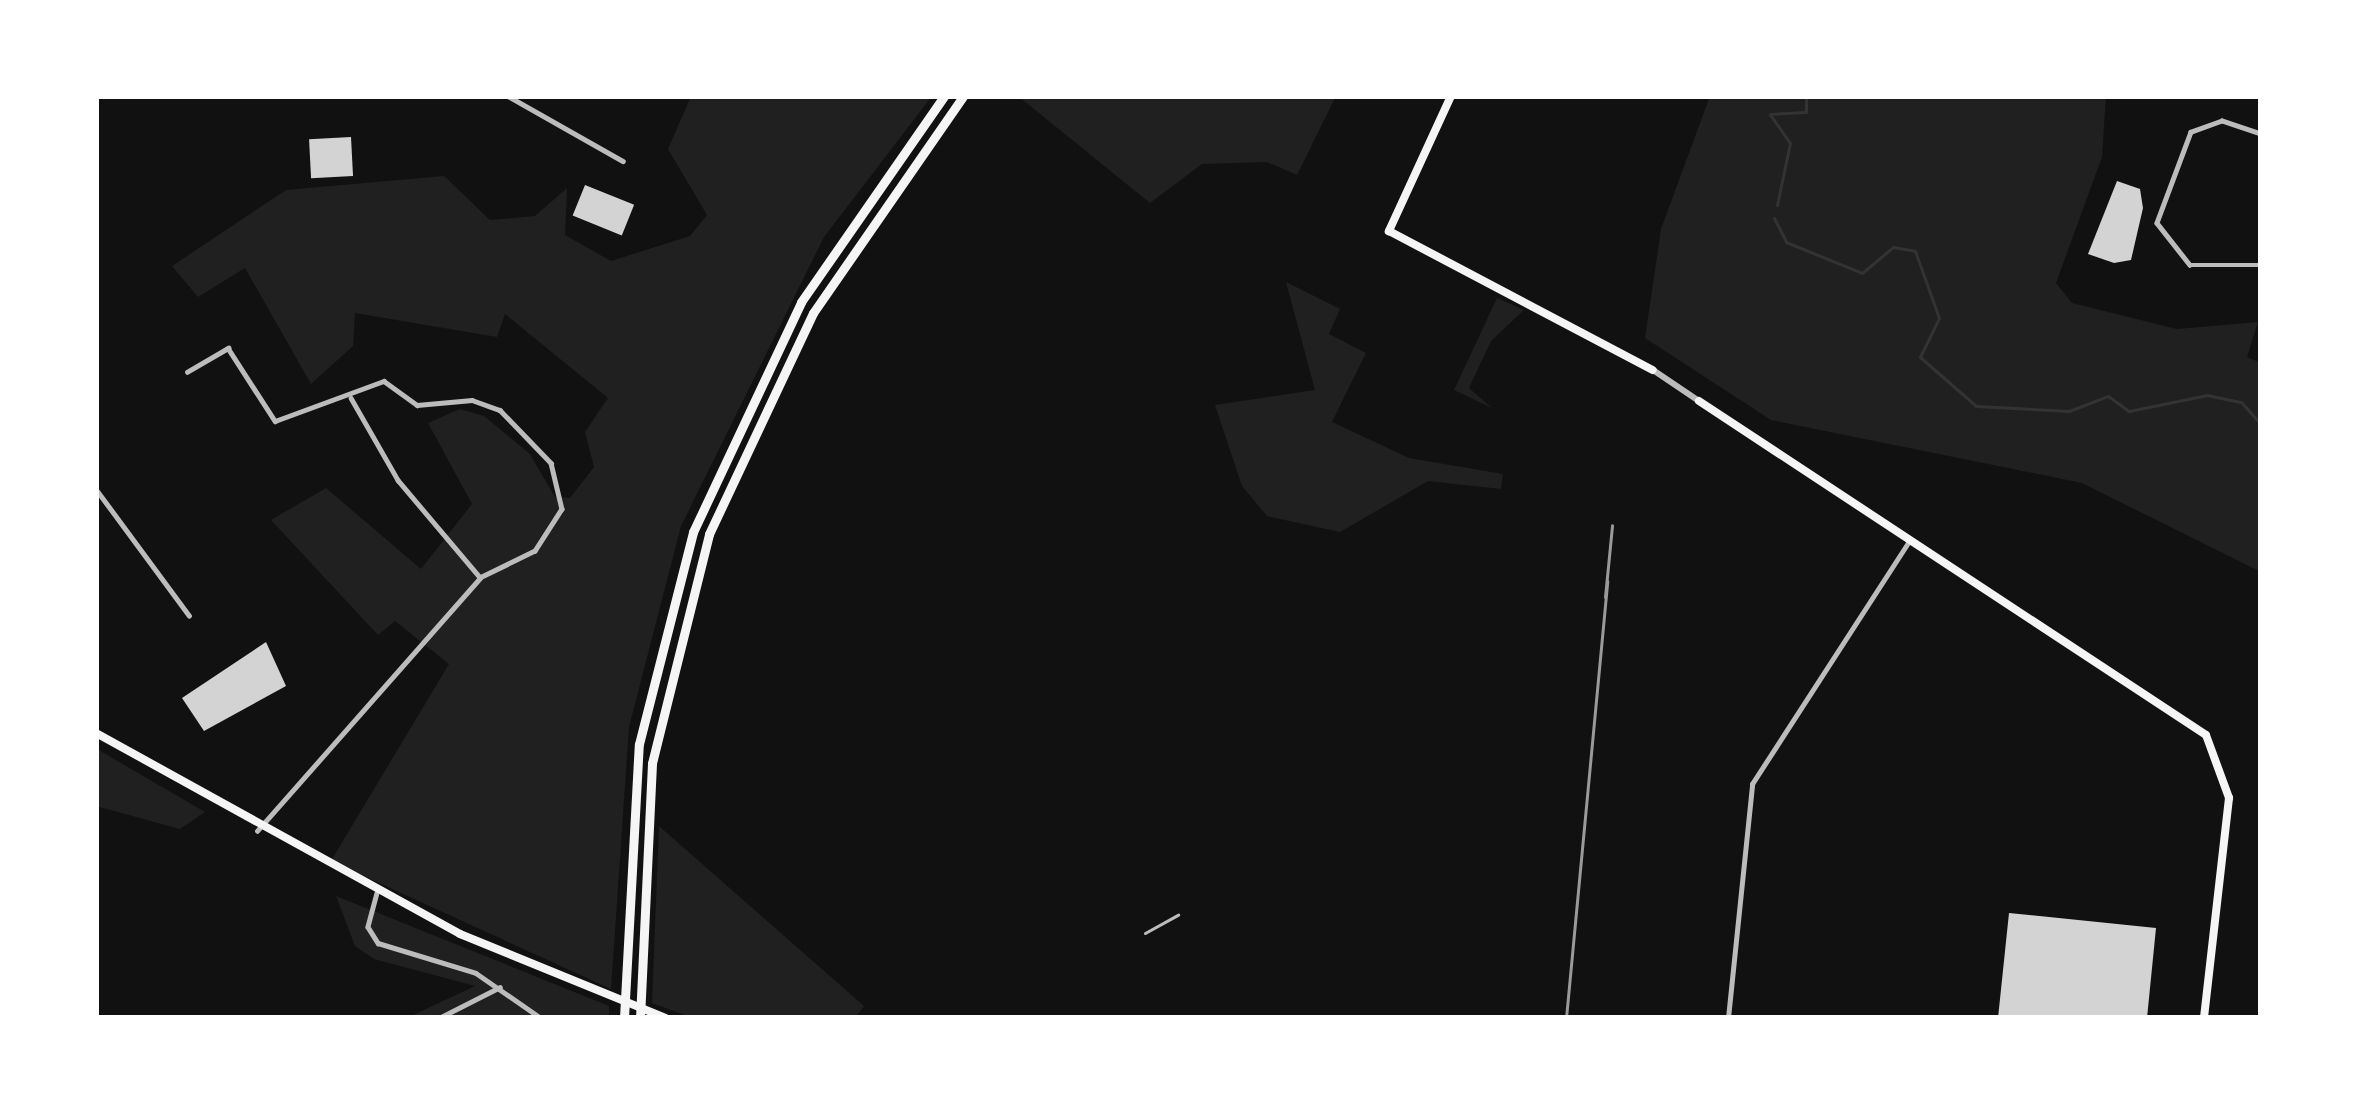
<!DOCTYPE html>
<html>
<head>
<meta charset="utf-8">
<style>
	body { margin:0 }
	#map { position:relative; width:2357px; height:1114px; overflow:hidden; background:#111; font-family:Roboto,sans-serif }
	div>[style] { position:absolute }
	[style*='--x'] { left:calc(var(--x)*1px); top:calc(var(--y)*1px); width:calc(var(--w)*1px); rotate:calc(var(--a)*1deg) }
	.green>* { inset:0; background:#202020 }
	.stream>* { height:3px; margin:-1.5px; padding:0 1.5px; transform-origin:1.5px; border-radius:1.5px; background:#333 }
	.building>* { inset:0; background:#d3d3d3; transform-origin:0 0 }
	.service>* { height:3px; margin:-1.5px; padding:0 1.5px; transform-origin:1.5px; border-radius:1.5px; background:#bcbcbc }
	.minor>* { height:4.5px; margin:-2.25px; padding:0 2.25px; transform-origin:2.25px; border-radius:2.25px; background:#bcbcbc }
	.tertiary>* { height:6px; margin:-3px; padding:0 3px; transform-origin:3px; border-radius:3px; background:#bcbcbc }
	.secondary>* { height:8px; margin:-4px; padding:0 4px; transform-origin:4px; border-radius:4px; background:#f5f5f5 }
	.trunk>* { height:9px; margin:-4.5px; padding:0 4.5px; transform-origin:4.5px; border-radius:4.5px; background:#f5f5f5 }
	.rail>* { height:3px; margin:-1.5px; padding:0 1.5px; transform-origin:1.5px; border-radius:1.5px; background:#9a9a9a }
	span { translate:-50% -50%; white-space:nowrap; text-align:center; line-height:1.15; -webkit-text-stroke:12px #fff; paint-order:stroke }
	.frame { position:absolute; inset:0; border:99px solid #fff; pointer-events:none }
</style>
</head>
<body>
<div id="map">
	<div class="green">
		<i style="clip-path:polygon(691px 96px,932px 96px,824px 237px,681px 526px,629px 727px,611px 989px,331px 861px,449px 664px,395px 621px,378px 635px,271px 520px,326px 488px,421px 569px,472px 504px,428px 423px,460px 409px,484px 416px,530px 454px,555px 497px,570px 498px,594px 467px,585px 432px,608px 398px,505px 314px,497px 337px,355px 313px,353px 346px,311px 384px,245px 268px,198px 297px,172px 266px,286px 190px,444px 176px,490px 220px,535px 216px,567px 188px,565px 235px,611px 261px,690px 236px,707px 215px,668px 149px)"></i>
		<i style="clip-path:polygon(1018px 96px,1336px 96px,1297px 175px,1267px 162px,1202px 164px,1150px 203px)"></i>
		<i style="clip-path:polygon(1710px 96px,2106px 96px,2102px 157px,2056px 283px,2072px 303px,2177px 329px,2258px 322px,2247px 357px,2261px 363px,2261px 572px,2082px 483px,1771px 420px,1645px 338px,1661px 229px)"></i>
		<i style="clip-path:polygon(1286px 282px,1340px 309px,1329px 334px,1366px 353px,1332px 422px,1409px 458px,1503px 474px,1501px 489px,1428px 481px,1340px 532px,1267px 516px,1242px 486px,1215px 405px,1315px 390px)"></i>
		<i style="clip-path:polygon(1497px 298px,1524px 310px,1491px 341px,1469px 388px,1492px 408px,1454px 390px)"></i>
		<i style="clip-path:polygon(96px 747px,102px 752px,205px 812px,180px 829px,96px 806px)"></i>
		<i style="clip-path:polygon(659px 826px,864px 1006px,855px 1018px,693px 1018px,652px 1003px)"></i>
		<i style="clip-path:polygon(336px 896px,609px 1006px,609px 1018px,407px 1018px,475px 986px,374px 959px,355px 946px)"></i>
	</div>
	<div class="stream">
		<i style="--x:1777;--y:205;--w:63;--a:-78.2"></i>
		<i style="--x:1790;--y:143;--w:35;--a:-125"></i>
		<i style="--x:1770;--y:114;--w:36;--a:-3"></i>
		<i style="--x:1806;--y:112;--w:16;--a:-90"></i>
		<i style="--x:1774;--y:218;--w:27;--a:63"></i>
		<i style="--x:1786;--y:242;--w:82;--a:22.2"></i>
		<i style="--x:1862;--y:273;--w:40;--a:-40"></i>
		<i style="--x:1893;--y:247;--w:22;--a:10"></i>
		<i style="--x:1915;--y:251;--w:71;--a:70.3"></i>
		<i style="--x:1939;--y:318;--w:43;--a:116"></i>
		<i style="--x:1920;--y:357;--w:74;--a:41.2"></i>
		<i style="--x:1976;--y:406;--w:93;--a:3.1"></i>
		<i style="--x:2069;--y:411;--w:42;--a:-21"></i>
		<i style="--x:2108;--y:396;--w:26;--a:36"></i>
		<i style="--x:2129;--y:411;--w:80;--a:-11.6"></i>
		<i style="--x:2207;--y:395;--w:35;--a:12"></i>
		<i style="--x:2241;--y:402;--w:30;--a:48"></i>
	</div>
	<div class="building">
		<i style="left:351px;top:137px;width:39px;height:42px;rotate:87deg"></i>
		<i style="clip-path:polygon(2117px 181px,2140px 189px,2143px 208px,2131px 260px,2114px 263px,2088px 254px)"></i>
		<i style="left:585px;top:185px;width:53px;height:33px;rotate:22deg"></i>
		<i style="clip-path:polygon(266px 642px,286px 686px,204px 731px,182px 698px)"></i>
		<i style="clip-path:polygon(2009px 913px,2156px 928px,2147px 1018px,1998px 1018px)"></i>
	</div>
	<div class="service">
		<i style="--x:1145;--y:933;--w:38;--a:-29"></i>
	</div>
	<div class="minor">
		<i style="--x:508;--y:96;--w:132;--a:29.5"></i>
		<i style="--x:2261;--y:134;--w:41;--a:-161.6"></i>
		<i style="--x:2222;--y:121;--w:33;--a:160"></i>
		<i style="--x:2191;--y:132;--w:97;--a:110.5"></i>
		<i style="--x:2157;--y:223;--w:53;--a:51.8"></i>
		<i style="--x:2190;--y:265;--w:71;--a:0"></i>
		<i style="--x:187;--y:372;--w:48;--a:-30.3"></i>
		<i style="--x:228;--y:348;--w:87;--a:57.2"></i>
		<i style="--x:275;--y:421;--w:116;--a:-20.2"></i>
		<i style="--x:384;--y:381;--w:41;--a:36"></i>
		<i style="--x:417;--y:405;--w:55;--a:-5.2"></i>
		<i style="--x:472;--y:400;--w:30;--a:20"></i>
		<i style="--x:500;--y:410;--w:74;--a:46.1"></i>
		<i style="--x:551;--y:463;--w:47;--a:76.6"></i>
		<i style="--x:562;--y:509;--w:50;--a:122.7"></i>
		<i style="--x:535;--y:551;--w:61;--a:153.9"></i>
		<i style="--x:96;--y:489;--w:157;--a:53.6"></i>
		<i style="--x:257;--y:831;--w:337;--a:-48.6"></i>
		<i style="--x:480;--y:578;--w:127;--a:-130.2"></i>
		<i style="--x:398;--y:481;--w:95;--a:-119.8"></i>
		<i style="--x:377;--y:893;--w:35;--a:105"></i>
		<i style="--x:368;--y:927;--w:19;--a:58"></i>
		<i style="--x:378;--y:943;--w:102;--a:17"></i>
		<i style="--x:476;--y:973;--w:79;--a:34.7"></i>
		<i style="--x:439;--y:1018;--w:68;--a:-26.9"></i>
		<i style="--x:1728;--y:1018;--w:235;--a:-84.1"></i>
		<i style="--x:1752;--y:784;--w:287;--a:-57.1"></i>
	</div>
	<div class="tertiary">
		<i style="--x:1653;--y:370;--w:55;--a:34"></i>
	</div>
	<div class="secondary">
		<i style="--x:1451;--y:96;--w:149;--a:114.7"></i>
		<i style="--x:1389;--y:231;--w:298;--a:27.8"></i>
		<i style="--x:1699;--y:401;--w:607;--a:33.38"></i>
		<i style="--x:2206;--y:735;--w:67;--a:69.9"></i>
		<i style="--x:2229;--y:798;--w:221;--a:96.5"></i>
		<i style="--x:96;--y:733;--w:416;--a:28.9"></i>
		<i style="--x:460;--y:934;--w:222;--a:22.2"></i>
	</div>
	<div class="trunk">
		<i style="--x:624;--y:1018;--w:274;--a:-86.9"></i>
		<i style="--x:639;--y:744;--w:219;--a:-75.7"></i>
		<i style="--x:693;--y:532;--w:254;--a:-64.8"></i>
		<i style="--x:801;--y:302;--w:251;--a:-55.2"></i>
		<i style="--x:640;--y:1018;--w:255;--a:-87.3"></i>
		<i style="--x:652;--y:763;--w:236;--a:-76"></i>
		<i style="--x:709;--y:534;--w:244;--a:-64.8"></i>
		<i style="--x:813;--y:313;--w:264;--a:-55.3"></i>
	</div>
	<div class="rail">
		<i style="--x:1605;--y:597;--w:72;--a:-84.4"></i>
		<i style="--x:1566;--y:1018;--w:439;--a:-84.6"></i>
	</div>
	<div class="frame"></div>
</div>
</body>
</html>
